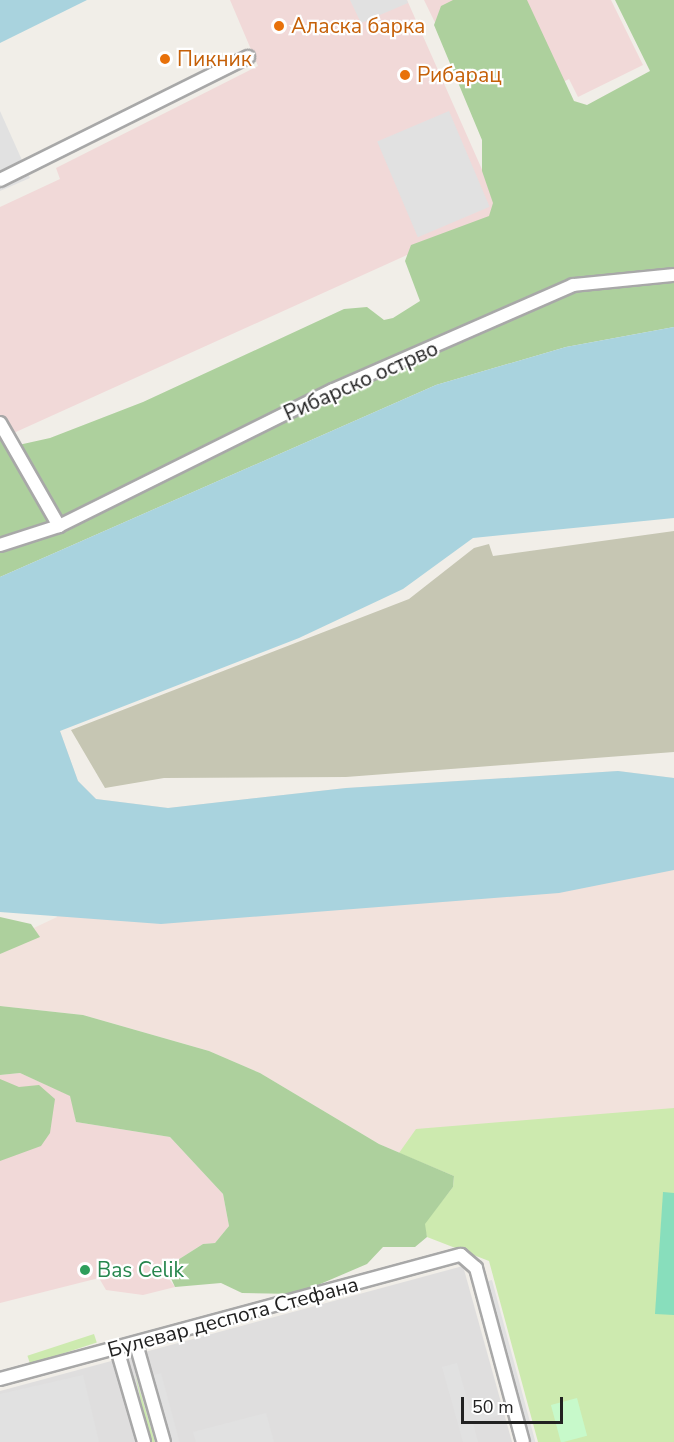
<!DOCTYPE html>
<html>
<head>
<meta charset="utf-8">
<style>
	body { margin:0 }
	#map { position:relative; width:674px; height:1442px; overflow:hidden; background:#f1eee8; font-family:"Nunito Sans",sans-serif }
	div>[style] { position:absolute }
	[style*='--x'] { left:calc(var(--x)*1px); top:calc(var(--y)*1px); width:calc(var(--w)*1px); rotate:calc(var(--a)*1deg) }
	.residential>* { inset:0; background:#dfdede }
	.commercial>* { inset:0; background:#f1d9d8 }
	.military>* { inset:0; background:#f2e2dc }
	.construction>* { inset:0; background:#c6c6b3 }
	.grass>* { inset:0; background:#cdeaaf; transform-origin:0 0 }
	.forest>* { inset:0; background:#add09d }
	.park>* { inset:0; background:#c7f9ca; transform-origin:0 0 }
	.pitch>* { inset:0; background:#88debc }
	.parking>* { inset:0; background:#e1e1e1; transform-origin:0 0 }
	.water>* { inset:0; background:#a9d3de }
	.roads { filter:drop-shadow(2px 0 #a8a8a8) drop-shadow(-2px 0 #a8a8a8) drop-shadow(0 2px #a8a8a8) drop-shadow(0 -2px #a8a8a8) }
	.street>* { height:12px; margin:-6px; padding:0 6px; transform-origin:6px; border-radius:6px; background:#fff }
	.dots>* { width:16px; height:16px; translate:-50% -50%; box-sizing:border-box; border:3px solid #fff; border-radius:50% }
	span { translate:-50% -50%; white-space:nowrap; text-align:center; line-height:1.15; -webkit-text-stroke:4.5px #fff; paint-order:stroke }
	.food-label { font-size:21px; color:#c56008 }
	.left { translate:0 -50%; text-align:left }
	.street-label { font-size:21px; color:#212121 }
	.leisure-label { font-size:21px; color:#27864d }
	.scale { position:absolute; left:461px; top:1397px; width:102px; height:27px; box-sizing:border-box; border:3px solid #212121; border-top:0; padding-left:8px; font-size:18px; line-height:21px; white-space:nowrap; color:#212121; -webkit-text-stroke:4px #fff; paint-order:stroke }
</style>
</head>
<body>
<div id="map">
	<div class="residential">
		<i style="clip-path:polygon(463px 1266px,512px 1442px,0 1442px,0 1391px)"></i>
	</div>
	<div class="commercial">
		<i style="clip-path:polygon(230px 0,407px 0,515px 244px,407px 255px,7px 436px,0 421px,0 207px,60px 179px,56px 168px,258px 66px)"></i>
		<i style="clip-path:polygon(424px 0,611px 0,643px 65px,578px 97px,569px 79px,483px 121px)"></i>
		<i style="clip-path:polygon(20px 1073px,71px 1096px,76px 1122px,170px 1137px,223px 1194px,229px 1226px,215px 1243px,203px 1244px,173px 1263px,169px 1279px,175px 1287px,143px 1295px,106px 1290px,99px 1278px,0 1303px,0 1075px)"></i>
	</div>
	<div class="military">
		<i style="clip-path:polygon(60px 731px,78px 781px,96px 799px,168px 808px,346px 788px,618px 771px,674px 778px,674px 1442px,454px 1176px,379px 1144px,260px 1073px,209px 1051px,83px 1015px,0 1006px,0 944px,57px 917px,0 758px)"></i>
	</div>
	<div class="construction">
		<i style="clip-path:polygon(674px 531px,674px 752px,346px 777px,164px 778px,105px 788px,71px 730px,409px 599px,474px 548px,489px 544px,493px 556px)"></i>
	</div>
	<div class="grass">
		<i style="clip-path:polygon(674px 1108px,674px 1442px,538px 1442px,489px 1261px,427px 1237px,424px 1224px,453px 1187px,454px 1176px,399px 1153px,416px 1129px)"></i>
		<i style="left:94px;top:1334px;width:9px;height:70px;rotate:72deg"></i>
		<i style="clip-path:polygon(135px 1374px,155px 1442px,150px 1442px)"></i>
	</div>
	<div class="forest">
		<i style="clip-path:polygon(453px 0,527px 0,574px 101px,587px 105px,650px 71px,615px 0,674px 0,674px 327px,566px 347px,436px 385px,0 577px,0 436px,14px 446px,50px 438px,143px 402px,344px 309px,367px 307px,384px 320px,393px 318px,420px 301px,405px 261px,411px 245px,489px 216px,493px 203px,482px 171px,482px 140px,434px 25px,441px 6px)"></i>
		<i style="clip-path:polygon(0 917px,31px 924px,40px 937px,0 954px)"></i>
		<i style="clip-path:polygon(0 1006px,83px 1015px,209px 1051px,260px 1073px,379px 1144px,454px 1176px,453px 1187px,425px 1224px,427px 1237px,415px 1247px,383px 1247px,367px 1264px,297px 1294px,242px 1293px,221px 1283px,175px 1287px,168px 1272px,173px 1263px,203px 1244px,215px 1243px,229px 1226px,223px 1194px,170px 1137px,76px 1122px,70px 1096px,20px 1073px,0 1075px)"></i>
		<i style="clip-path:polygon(0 1079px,19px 1087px,39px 1085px,55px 1099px,50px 1133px,41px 1146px,0 1161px)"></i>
	</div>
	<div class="park">
		<i style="left:577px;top:1398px;width:39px;height:27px;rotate:75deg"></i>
	</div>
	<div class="pitch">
		<i style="clip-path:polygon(663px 1192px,674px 1193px,674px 1315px,655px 1314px)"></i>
	</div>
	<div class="parking">
		<i style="clip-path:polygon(350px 0,407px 0,408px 3px,361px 23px)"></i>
		<i style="clip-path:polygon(0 111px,30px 178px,0 191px)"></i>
		<i style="left:449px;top:111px;width:104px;height:78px;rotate:67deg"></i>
		<i style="left:492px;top:1280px;width:168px;height:8px;rotate:75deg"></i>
		<i style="clip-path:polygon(457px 1363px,470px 1410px,495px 1403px,499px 1415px,473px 1423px,478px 1442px,463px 1442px,442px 1367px)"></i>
		<i style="left:161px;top:1373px;width:72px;height:9px;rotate:75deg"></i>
		<i style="clip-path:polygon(83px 1375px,99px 1442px,0 1442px,0 1394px)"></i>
		<i style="clip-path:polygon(266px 1413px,274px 1442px,196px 1442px,193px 1432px)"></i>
	</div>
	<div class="water">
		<i style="clip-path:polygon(0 0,87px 0,0 43px)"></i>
		<i style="clip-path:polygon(674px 327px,674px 518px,473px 538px,403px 589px,299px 638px,60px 731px,78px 781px,96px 799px,168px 808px,346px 788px,618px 771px,674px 778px,674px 870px,559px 893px,161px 924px,0 912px,0 577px,436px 385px,566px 347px)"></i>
	</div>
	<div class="roads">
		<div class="street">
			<i style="--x:0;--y:180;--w:277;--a:-26.4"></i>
			<i style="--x:0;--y:423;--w:119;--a:60.2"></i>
			<i style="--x:0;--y:545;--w:62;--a:-17.9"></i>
			<i style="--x:59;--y:526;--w:306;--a:-26.4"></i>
			<i style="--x:333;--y:390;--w:262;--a:-23.6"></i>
			<i style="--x:573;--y:285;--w:101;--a:-5.7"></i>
			<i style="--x:136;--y:1344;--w:102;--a:74.1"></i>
			<i style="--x:117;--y:1349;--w:97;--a:73.8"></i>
			<i style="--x:0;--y:1379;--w:477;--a:-15.1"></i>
			<i style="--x:461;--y:1255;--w:20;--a:41"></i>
			<i style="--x:476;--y:1268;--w:180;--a:74.9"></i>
		</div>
	</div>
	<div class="dots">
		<i style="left:279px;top:26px;background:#e8710a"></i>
		<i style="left:165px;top:59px;background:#e8710a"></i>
		<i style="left:405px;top:75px;background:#e8710a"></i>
		<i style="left:85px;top:1270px;background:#2e9e5b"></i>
	</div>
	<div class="food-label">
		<span class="left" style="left:291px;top:26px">Аласка барка</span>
		<span class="left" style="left:177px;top:59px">Пикник</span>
		<span class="left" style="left:417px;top:75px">Рибарац</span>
	</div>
	<div class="street-label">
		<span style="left:361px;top:381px;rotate:-24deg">Рибарско острво</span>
		<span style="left:233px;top:1317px;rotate:-15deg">Булевар деспота Стефана</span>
	</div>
	<div class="leisure-label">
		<span class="left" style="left:97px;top:1270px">Bas Celik</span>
	</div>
	<div class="scale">50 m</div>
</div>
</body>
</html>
